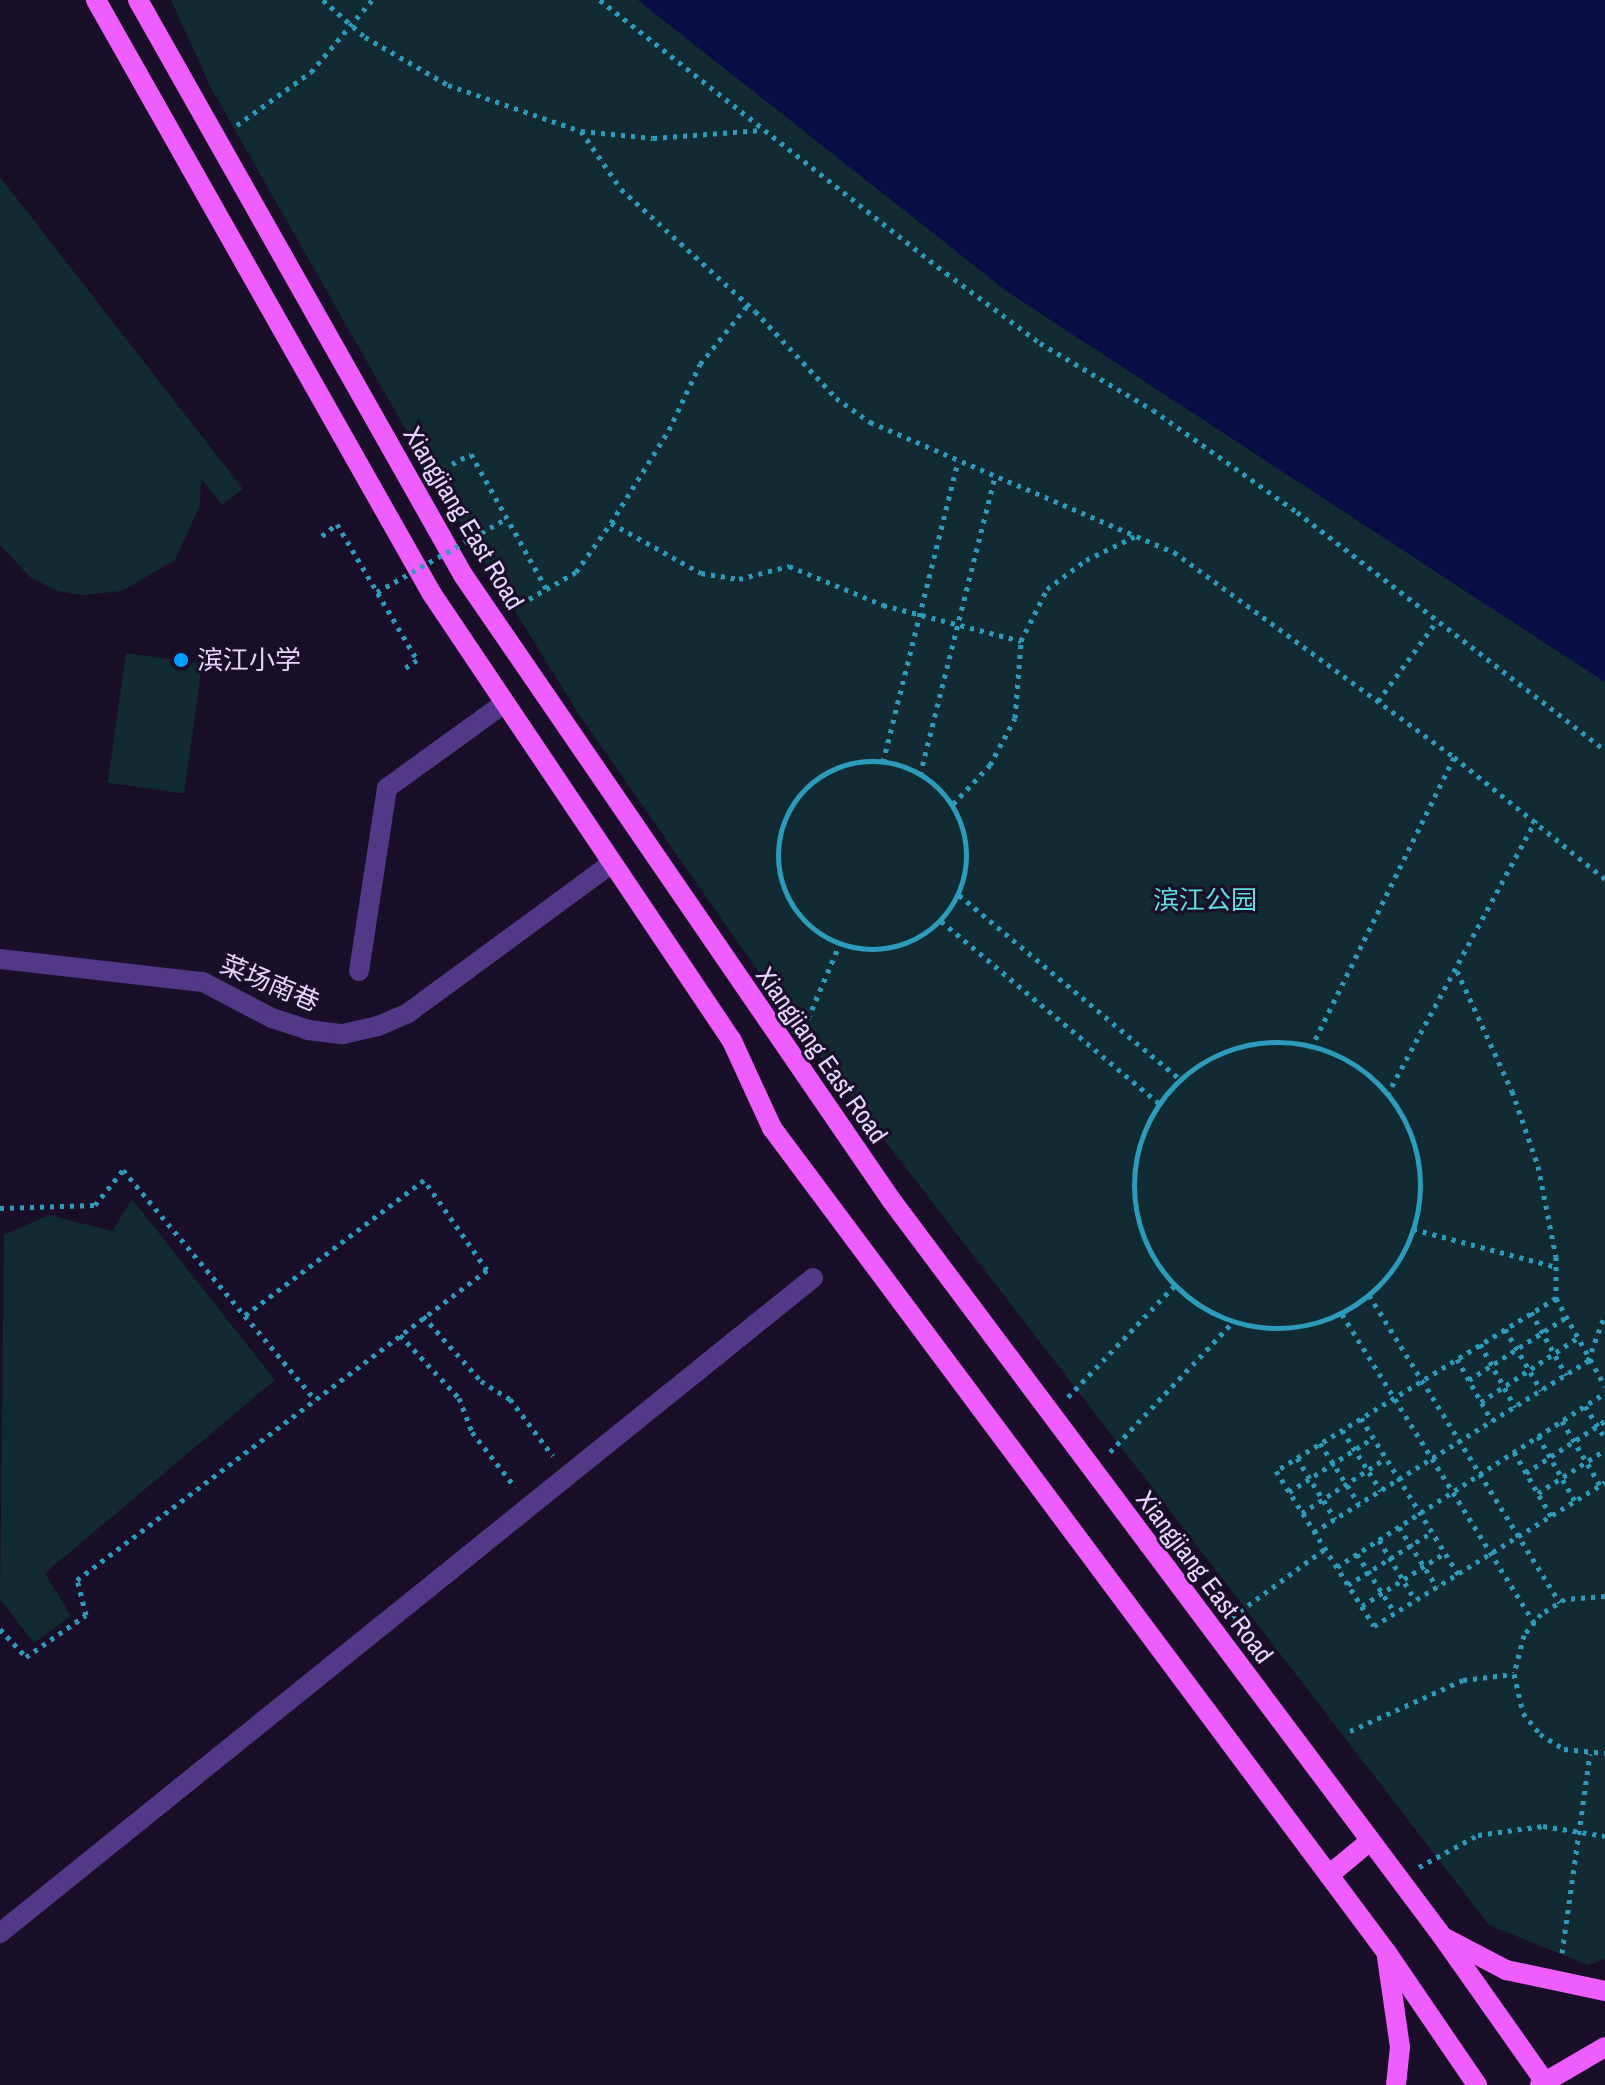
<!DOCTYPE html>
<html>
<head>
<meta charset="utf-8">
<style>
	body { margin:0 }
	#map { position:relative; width:1605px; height:2085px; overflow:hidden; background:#1a0f28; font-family:"Archivo Narrow","Noto Sans SC",sans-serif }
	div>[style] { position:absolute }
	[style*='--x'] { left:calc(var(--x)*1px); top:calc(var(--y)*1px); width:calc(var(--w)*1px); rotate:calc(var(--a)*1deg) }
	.green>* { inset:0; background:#122a32; transform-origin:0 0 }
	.water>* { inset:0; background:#090e47 }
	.path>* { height:5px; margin-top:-2.5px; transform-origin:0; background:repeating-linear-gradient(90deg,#2d9cbc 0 4px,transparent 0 10px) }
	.path>.ring { margin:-2.5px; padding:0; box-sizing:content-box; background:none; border:5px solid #2d9cbc; border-radius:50% }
	.minor>* { height:20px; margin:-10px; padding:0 10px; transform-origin:10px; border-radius:10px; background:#523988 }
	.major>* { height:20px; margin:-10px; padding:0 10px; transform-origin:10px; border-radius:10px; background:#f05dff }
	.path-bridge>* { height:5px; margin-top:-2.5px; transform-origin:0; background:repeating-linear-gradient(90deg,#2d9cbc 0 4px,transparent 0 10px) }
	.dots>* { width:22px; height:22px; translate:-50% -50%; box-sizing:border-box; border:4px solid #1a0f28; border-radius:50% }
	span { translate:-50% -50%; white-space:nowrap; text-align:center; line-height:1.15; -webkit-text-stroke:6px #1a0f28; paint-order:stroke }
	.street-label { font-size:26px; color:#e6d6ff }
	.poi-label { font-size:26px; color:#e6d6ff }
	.left { translate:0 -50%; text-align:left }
	.park-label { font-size:26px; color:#5edfe3 }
</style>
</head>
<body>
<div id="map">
	<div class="green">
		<i style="clip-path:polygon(171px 0,638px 0,1008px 292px,1605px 682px,1605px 1959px,1588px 1965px,1489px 1925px,792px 1020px,578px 713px,442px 493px,211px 88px)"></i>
		<i style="clip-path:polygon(0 177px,243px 489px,222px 505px,201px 478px,200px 505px,175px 560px,122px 591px,83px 595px,57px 591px,30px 577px,0 545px)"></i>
		<i style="left:126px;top:653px;width:77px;height:131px;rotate:8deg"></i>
		<i style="clip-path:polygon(132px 1199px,275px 1380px,45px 1573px,71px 1616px,34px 1643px,0 1599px,4px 1235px,49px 1215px,112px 1231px)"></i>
	</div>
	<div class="water">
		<i style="clip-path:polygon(638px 0,1605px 0,1605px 682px,1008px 292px)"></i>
	</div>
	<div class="path">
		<i style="--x:323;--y:0;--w:56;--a:41.4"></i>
		<i style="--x:365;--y:37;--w:96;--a:30"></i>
		<i style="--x:448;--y:85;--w:141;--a:19.1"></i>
		<i style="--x:581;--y:131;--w:72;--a:5.6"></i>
		<i style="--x:653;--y:138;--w:109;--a:-4.2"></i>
		<i style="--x:600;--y:0;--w:441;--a:38.3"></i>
		<i style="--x:946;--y:273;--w:117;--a:36.7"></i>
		<i style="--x:1040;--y:343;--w:131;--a:30.7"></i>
		<i style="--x:1153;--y:410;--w:176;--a:35.3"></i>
		<i style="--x:1297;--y:512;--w:389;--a:37.7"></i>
		<i style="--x:237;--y:125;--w:91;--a:-35.6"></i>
		<i style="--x:311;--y:72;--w:94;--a:-49.7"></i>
		<i style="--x:581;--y:131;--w:70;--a:55.4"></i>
		<i style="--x:621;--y:189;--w:181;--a:42.3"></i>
		<i style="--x:755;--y:311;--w:119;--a:47"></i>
		<i style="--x:836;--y:398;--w:42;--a:35.2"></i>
		<i style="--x:870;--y:422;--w:331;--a:23.2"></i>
		<i style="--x:1174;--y:552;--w:347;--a:36.2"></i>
		<i style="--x:1454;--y:757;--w:194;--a:38.9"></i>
		<i style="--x:452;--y:464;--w:21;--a:-28"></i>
		<i style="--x:471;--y:454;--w:154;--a:60.8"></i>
		<i style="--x:611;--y:523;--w:110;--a:-58.1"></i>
		<i style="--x:669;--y:430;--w:73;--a:-64.8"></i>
		<i style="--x:700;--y:364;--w:76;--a:-50.9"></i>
		<i style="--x:322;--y:536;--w:19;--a:-39"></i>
		<i style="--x:337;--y:524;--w:158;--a:59.5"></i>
		<i style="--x:417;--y:660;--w:14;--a:146"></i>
		<i style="--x:529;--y:599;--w:54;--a:-29.9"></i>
		<i style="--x:576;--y:572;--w:60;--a:-54.5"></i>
		<i style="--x:611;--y:523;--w:103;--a:29.1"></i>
		<i style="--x:701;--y:573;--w:38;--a:9"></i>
		<i style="--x:739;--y:579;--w:52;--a:-14.6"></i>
		<i style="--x:789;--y:566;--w:102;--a:22.5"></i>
		<i style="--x:883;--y:605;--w:143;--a:14.6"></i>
		<i style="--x:1378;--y:701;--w:99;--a:-53.6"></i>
		<i class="ring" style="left:778px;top:761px;width:183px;height:183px"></i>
		<i style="--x:883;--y:762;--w:310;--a:-76"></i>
		<i style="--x:920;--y:775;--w:307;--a:-75.9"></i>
		<i style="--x:953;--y:804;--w:54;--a:-46.5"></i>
		<i style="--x:990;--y:765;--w:53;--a:-62"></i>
		<i style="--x:1015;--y:718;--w:77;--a:-85.5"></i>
		<i style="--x:1021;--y:641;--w:58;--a:-63.4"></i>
		<i style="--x:1047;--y:589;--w:49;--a:-36.6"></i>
		<i style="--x:1086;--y:560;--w:58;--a:-25.7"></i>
		<i style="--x:959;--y:895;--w:289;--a:39.8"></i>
		<i style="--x:941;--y:921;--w:285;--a:39.9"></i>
		<i style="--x:1457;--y:971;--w:132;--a:65.4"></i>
		<i style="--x:1512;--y:1091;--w:79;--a:70.9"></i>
		<i style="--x:1538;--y:1166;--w:93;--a:78.8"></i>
		<i style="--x:1556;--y:1257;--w:41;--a:90"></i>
		<i style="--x:1556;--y:1298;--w:101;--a:60.9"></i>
		<i style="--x:804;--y:1028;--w:92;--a:-67"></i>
		<i class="ring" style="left:1134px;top:1042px;width:281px;height:281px"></i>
		<i style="--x:1311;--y:1048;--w:324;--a:-63.8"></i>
		<i style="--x:1387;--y:1095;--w:313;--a:-61.6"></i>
		<i style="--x:0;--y:1208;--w:95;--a:-1.8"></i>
		<i style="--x:95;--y:1205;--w:45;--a:-51.3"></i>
		<i style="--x:123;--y:1170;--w:300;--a:50.1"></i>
		<i style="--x:1413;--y:1229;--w:149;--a:14.8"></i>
		<i style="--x:1369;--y:1295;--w:362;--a:58.2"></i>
		<i style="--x:1556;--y:1298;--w:329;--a:148.3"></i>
		<i style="--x:1276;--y:1471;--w:183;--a:57.7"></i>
		<i style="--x:1374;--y:1626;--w:272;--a:-31.9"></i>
		<i style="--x:1531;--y:1312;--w:72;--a:60.9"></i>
		<i style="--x:1342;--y:1314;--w:364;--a:58.1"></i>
		<i style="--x:423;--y:1316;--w:87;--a:48.3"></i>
		<i style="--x:481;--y:1381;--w:34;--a:32"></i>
		<i style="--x:510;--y:1399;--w:71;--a:53"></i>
		<i style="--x:1505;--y:1329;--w:71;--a:59.5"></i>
		<i style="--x:400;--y:1335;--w:86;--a:46.9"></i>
		<i style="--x:459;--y:1398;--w:36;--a:69"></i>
		<i style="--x:472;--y:1432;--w:70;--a:52"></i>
		<i style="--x:1480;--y:1344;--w:72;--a:60.9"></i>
		<i style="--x:1457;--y:1359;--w:71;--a:60.6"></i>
		<i style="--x:1469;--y:1380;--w:114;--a:-32.9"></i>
		<i style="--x:1068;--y:1397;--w:155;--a:-46.3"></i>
		<i style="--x:1481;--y:1402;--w:114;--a:-33.6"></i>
		<i style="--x:1585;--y:1406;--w:38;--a:58"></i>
		<i style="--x:1361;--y:1418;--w:184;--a:58.1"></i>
		<i style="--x:1562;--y:1421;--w:74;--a:59.3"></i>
		<i style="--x:1342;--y:1430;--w:72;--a:57.4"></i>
		<i style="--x:1538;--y:1436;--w:75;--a:60.4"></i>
		<i style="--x:1320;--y:1443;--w:72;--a:57.4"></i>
		<i style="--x:1110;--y:1452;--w:180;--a:-46.6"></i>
		<i style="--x:1514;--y:1452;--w:74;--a:60"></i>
		<i style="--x:1297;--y:1458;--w:72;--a:58.1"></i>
		<i style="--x:1526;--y:1473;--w:95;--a:-33.4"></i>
		<i style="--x:1289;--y:1492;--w:100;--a:-32.7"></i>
		<i style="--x:1538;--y:1493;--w:80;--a:-32.7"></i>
		<i style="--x:1302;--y:1513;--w:100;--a:-33.2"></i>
		<i style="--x:1399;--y:1527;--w:71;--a:57.7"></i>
		<i style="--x:1314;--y:1532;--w:323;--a:-32"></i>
		<i style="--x:1588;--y:1361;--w:50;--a:-70.1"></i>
		<i style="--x:1379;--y:1540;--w:70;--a:59"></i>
		<i style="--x:1357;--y:1554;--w:70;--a:57.2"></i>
		<i style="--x:1337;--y:1567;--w:320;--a:-33"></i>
		<i style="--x:1348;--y:1585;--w:99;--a:-32.2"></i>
		<i style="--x:1605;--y:1596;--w:40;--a:175.7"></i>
		<i style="--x:1565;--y:1599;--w:28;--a:148"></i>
		<i style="--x:1541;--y:1614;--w:27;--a:129"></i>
		<i style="--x:1524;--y:1635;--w:40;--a:104.4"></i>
		<i style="--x:1514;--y:1674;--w:40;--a:77"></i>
		<i style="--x:1523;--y:1713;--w:27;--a:51"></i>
		<i style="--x:1540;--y:1734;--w:28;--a:32"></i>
		<i style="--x:1564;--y:1749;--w:41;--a:5.6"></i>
		<i style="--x:1362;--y:1606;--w:98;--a:-32.6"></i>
		<i style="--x:1232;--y:1617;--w:115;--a:-36.2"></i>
		<i style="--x:0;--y:1629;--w:38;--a:47"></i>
		<i style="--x:26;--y:1657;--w:73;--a:-35"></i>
		<i style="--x:86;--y:1615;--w:36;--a:-104"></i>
		<i style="--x:77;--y:1580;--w:514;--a:-37.09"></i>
		<i style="--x:487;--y:1270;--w:110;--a:-125"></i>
		<i style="--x:424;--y:1180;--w:226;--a:142.9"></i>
		<i style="--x:1350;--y:1731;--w:124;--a:-24.3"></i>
		<i style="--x:1463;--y:1680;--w:51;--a:-6.7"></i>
		<i style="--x:1419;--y:1867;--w:67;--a:-28.5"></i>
		<i style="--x:1478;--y:1835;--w:66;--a:-7.9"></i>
		<i style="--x:1543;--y:1826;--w:63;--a:9.2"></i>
		<i style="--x:1562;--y:1953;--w:201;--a:-82"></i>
	</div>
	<div class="minor">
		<i style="--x:0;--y:959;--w:204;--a:6.5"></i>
		<i style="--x:203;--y:982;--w:78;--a:27.6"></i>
		<i style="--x:272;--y:1018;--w:38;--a:18"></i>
		<i style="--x:308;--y:1030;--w:35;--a:7"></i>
		<i style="--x:343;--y:1034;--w:36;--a:-13"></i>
		<i style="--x:378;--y:1026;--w:33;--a:-23"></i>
		<i style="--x:408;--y:1013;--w:253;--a:-36.3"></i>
		<i style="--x:359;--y:971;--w:185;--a:-81.3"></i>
		<i style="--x:387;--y:788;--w:145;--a:-35.8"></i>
		<i style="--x:0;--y:1933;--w:1044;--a:-38.86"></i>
	</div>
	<div class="major">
		<i style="--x:96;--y:0;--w:682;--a:60.51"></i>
		<i style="--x:432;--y:594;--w:538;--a:56.13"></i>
		<i style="--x:732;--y:1041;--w:96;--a:65.3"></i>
		<i style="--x:772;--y:1128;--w:1029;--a:53.3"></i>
		<i style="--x:1387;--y:1953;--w:160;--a:55.7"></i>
		<i style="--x:138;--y:0;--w:660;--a:60.52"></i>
		<i style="--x:463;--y:575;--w:759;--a:55.58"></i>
		<i style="--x:892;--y:1201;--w:918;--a:53.19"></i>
		<i style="--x:1442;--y:1936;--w:182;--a:54.8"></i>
		<i style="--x:1329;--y:1875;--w:53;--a:-39.7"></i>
		<i style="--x:1447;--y:1939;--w:67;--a:27.7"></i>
		<i style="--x:1506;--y:1970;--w:101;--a:12"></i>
		<i style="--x:1387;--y:1957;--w:91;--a:81.8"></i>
		<i style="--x:1400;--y:2047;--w:38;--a:96"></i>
		<i style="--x:1540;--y:2085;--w:75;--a:-30.3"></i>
	</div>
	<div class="path-bridge">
		<i style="--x:377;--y:592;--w:150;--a:-29.6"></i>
	</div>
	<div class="dots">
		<i style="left:181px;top:660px;background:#029eff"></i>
	</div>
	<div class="street-label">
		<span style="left:464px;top:518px;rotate:59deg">Xiangjiang East Road</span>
		<span style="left:270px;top:983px;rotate:23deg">菜场南巷</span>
		<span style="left:822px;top:1055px;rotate:55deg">Xiangjiang East Road</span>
		<span style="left:1205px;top:1577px;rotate:53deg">Xiangjiang East Road</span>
	</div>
	<div class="poi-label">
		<span class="left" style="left:197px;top:660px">滨江小学</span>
	</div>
	<div class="park-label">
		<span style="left:1205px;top:900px">滨江公园</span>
	</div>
</div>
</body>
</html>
